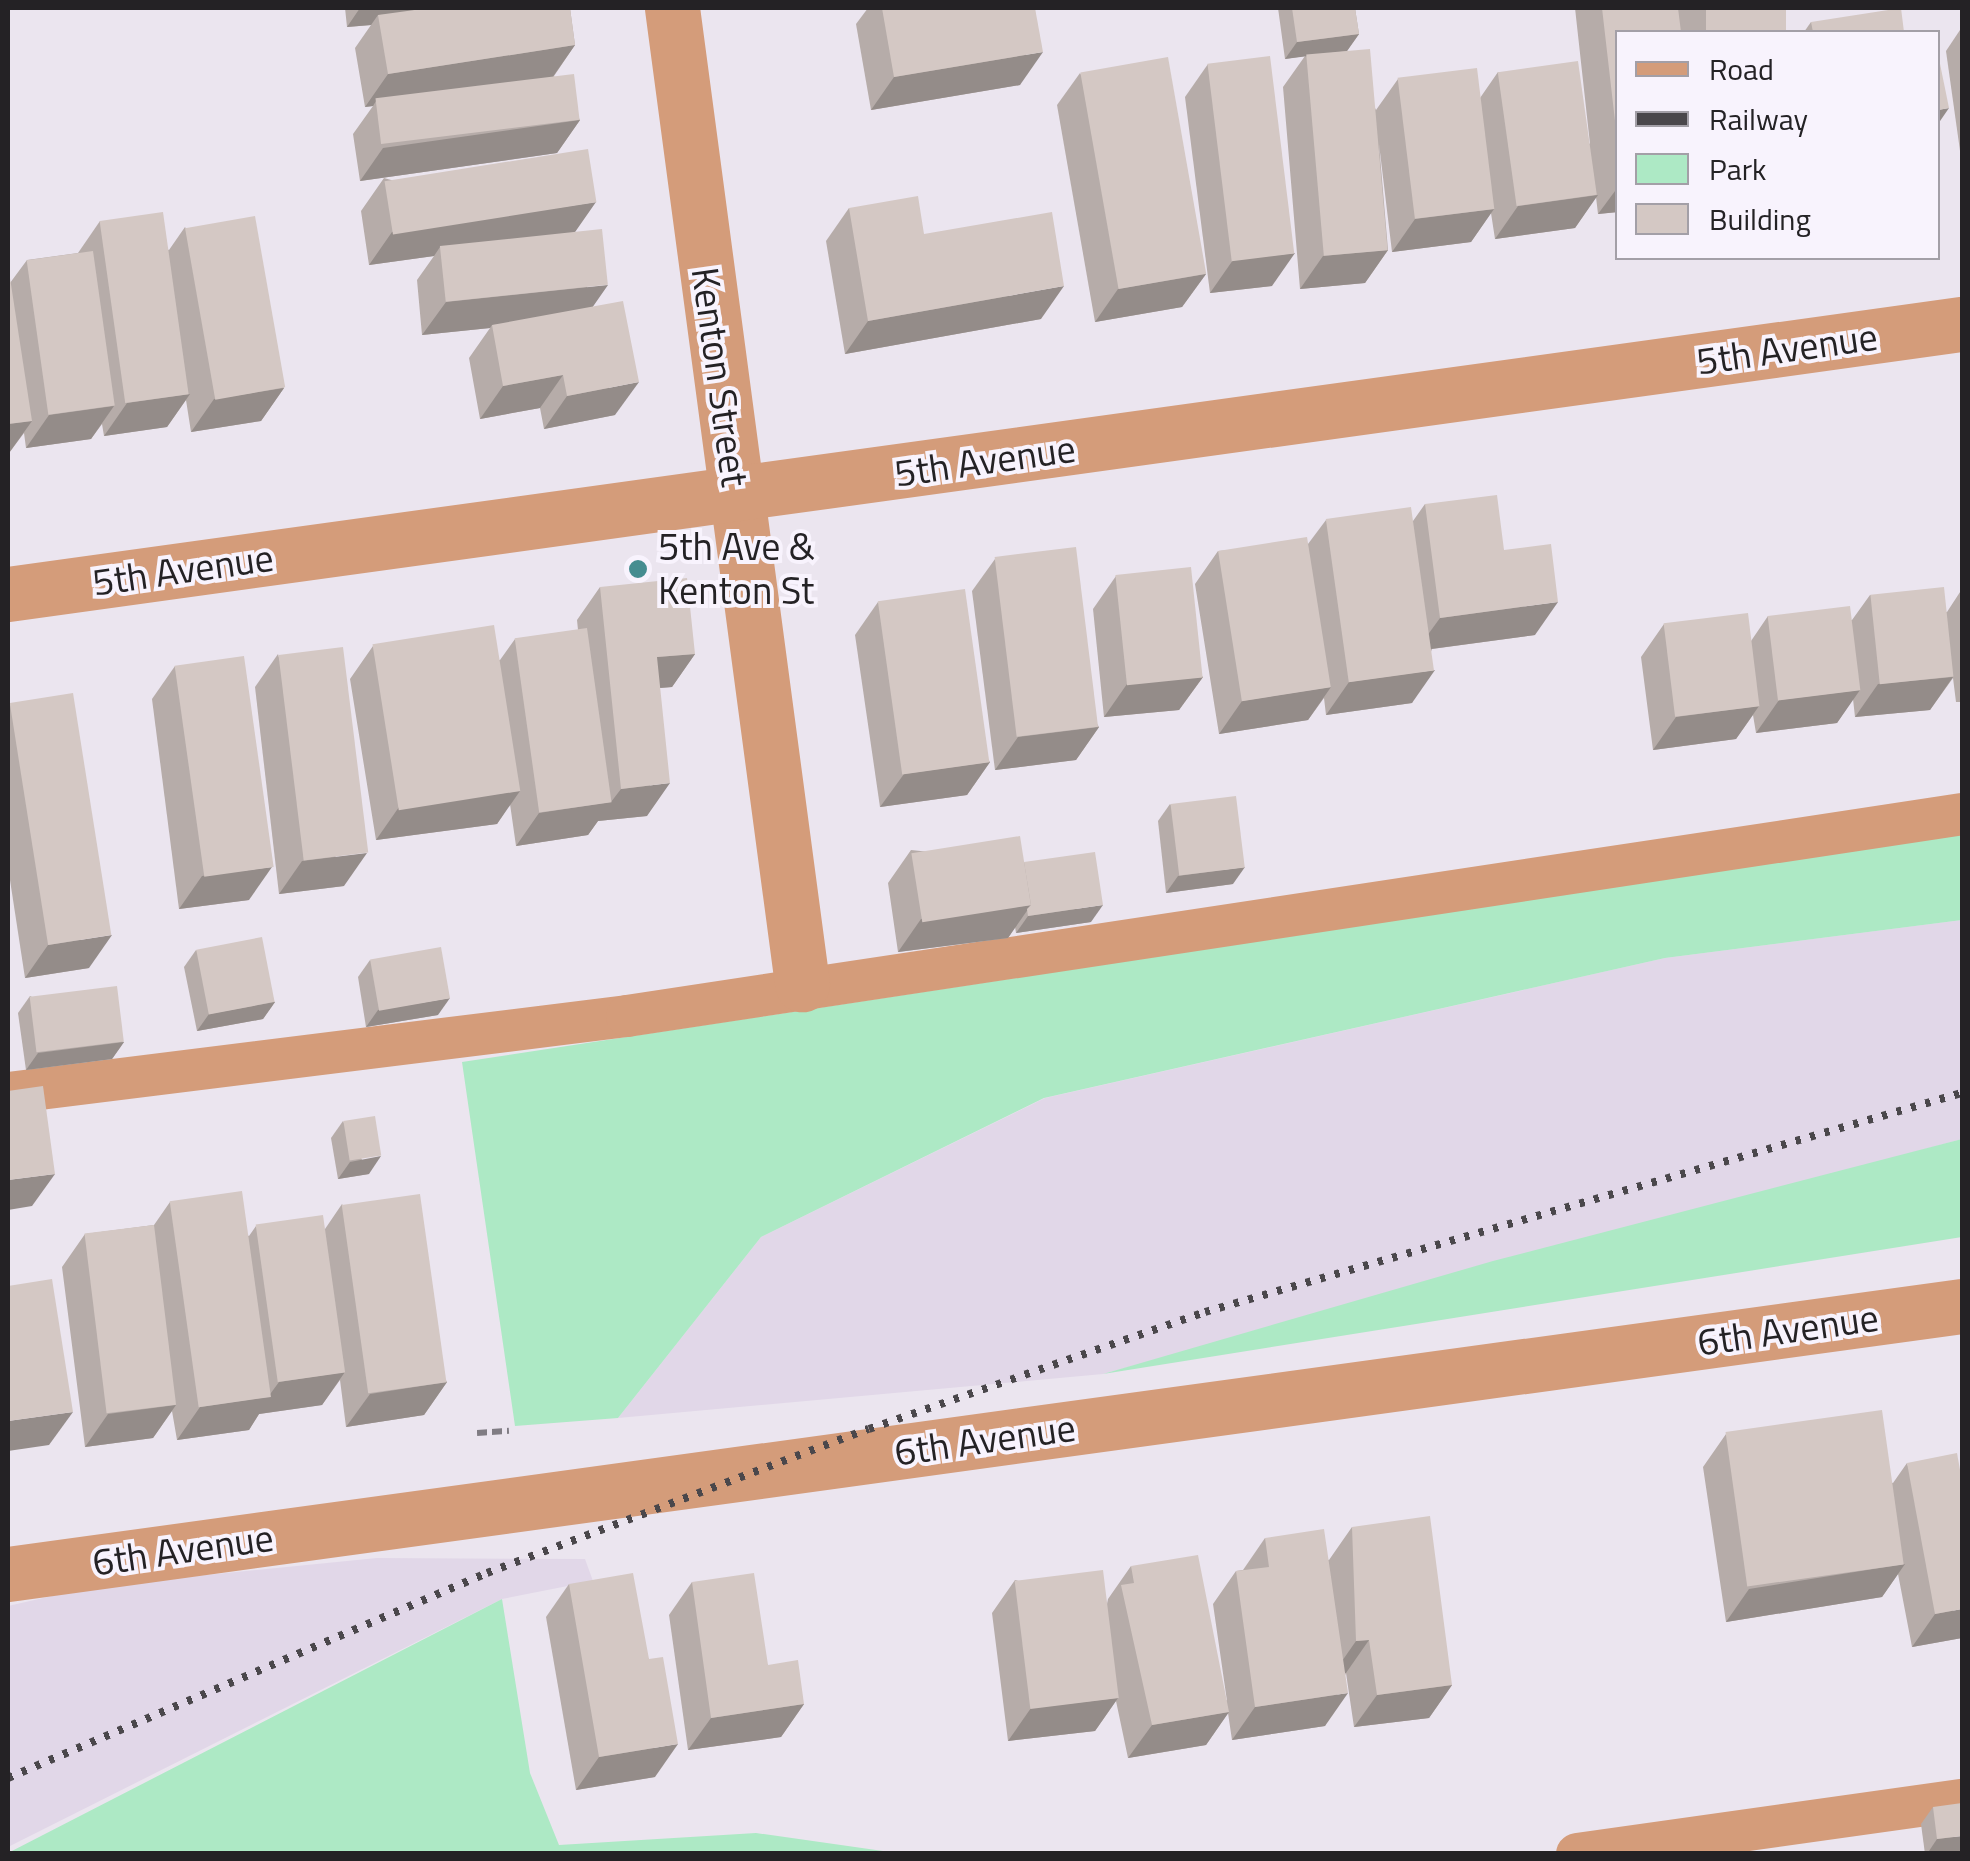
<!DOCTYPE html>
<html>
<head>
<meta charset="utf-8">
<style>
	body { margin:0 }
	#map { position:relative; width:1970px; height:1861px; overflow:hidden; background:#ebe5ef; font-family:"Titillium Web",sans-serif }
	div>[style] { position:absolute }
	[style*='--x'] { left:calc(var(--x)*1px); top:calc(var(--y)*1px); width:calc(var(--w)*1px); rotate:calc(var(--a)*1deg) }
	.built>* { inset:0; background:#e1d7e8 }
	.green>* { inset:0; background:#ade9c5 }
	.path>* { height:6px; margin-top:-3px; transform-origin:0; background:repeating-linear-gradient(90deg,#807c83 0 10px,transparent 0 15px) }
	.service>* { height:42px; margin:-21px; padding:0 21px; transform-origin:21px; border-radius:21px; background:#d49c7a }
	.minor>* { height:55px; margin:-27.5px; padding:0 27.5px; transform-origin:27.5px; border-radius:27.5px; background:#d49c7a }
	.rail>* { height:8px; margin-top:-4px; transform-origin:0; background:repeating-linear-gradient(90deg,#4a474b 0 5px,transparent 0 15px) }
	.wall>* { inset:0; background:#b6aca9; transform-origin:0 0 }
	.shaded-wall>* { inset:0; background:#948c89 }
	.building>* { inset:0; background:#d4c8c4; transform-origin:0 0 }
	.dots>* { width:28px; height:28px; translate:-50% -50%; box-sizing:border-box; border:5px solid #f8f3fd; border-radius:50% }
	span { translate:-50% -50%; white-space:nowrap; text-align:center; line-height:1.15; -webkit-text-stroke:8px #f8f3fd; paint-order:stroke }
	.street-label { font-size:38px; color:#242225 }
	.poi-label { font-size:38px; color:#242225 }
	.left { translate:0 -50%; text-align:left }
	.frame { position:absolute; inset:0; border:10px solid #242225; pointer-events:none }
	.legend { position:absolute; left:1615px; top:30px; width:325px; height:230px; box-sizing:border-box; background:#f8f3fd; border:2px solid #a39fa7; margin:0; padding:12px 18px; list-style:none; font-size:30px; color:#242225 }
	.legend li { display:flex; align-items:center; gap:20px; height:50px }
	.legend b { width:50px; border:2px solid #a39fa7 }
</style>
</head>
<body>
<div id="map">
	<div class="built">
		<i style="clip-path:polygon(1962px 920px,1962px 1139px,1103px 1374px,618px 1418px,761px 1237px,1045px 1098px,1665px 958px)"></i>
		<i style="clip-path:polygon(377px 1558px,585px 1559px,593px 1581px,502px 1599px,8px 1847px,8px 1606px,96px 1586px)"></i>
	</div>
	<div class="green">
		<i style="clip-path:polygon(1962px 834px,1962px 920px,1665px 958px,1044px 1098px,761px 1237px,618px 1418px,515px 1426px,462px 1062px)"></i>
		<i style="clip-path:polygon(1962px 1139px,1962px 1237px,1103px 1374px,1493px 1261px)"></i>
		<i style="clip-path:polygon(502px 1599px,530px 1773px,559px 1845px,756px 1833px,897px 1853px,8px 1853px)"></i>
	</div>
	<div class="path">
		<i style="--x:477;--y:1433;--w:32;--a:-4"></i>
	</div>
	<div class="service">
		<i style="--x:8;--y:1093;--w:624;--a:-7.09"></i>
		<i style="--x:627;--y:1016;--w:1350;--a:-8.6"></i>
		<i style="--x:1577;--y:1854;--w:389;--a:-8"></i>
	</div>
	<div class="minor">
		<i style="--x:672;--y:8;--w:985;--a:82.41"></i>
		<i style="--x:8;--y:594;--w:1973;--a:-7.87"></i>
		<i style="--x:8;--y:1574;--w:1972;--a:-7.81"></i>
	</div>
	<div class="rail">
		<i style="--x:8;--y:1778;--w:521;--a:-23.17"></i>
		<i style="--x:487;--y:1573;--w:408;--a:-20.7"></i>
		<i style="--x:869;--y:1429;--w:356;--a:-19.2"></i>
		<i style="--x:1205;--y:1312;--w:788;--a:-16.14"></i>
	</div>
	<div class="wall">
		<i style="clip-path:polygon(345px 8px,570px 8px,575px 45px,554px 76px,580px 120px,557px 153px,360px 181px,353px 134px,373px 106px,365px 107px,355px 48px,371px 25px,347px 27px)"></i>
		<i style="clip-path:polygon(868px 8px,1035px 8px,1020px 85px,871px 110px,856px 24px)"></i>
		<i style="clip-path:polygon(1278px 8px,1355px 8px,1359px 34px,1347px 51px,1376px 110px,1398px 79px,1480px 98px,1498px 72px,1590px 144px,1575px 8px,1678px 8px,1618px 32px,1618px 212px,1598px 214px,1596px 197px,1575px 228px,1495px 239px,1491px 213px,1471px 242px,1392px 252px,1379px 144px,1388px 250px,1365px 283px,1300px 289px,1283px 87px,1305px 56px,1285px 59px)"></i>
		<i style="left:1678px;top:8px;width:108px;height:24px"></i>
		<i style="clip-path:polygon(1811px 22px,1904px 32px,1804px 32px)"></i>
		<i style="clip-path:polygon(1962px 27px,1962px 165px,1946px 51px)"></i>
		<i style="clip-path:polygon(1208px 64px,1272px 286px,1210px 293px,1185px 97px)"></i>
		<i style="clip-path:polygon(1080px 73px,1206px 274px,1182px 307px,1095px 322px,1057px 105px)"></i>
		<i style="clip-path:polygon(384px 178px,575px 232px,615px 415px,544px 429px,540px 408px,480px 419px,469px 358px,490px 328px,422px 335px,417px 280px,434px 256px,369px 265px,361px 211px)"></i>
		<i style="clip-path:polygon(849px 208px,924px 234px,1041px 319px,845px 354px,826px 241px)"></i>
		<i style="clip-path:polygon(100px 221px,169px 250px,185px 227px,284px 388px,261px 421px,191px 432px,186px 400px,167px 427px,104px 436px,102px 424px,91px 439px,26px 448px,24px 433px,9px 453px,10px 283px,27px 260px,78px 253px)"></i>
		<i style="clip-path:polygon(1425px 504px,1504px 550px,1535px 635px,1432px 649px,1412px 703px,1326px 715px,1324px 698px,1308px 720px,1219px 734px,1195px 584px,1218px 551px,1308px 544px,1326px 520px,1413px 521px)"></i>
		<i style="clip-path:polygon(995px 559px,1099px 727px,1076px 760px,995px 770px,972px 591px)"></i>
		<i style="clip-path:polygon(1116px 576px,1203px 677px,1179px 710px,1104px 717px,1093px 609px)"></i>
		<i style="clip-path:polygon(600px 587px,695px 654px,672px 687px,660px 688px,647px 816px,598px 821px,588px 835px,516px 846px,510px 804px,497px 824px,376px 840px,350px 679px,373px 646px,500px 660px,515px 639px,578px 630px,577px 620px)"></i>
		<i style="clip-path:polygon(1962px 589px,1962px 702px,1956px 702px,1953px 678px,1930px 710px,1855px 717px,1853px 699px,1837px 723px,1756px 733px,1753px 715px,1736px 739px,1653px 750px,1641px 657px,1664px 624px,1751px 641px,1768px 616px,1852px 620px,1870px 595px,1947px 612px)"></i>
		<i style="clip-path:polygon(878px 602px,990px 762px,967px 795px,880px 807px,855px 635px)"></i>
		<i style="clip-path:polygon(278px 654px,344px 886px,279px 894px,255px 687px)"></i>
		<i style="clip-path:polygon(175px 666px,249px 900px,179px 909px,152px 699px)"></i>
		<i style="clip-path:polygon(10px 703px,89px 968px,25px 978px,8px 867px,8px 707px)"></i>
		<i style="clip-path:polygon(1170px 804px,1233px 884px,1166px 893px,1158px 821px)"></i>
		<i style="clip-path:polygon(911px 850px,1024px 862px,1091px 922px,1016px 933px,1015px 927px,1008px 938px,898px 952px,888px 883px)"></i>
		<i style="clip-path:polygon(196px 950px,275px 1002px,263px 1019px,197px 1031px,184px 967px)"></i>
		<i style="clip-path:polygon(370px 960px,438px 1015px,366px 1027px,358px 977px)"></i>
		<i style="clip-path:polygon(30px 996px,124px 1042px,112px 1059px,26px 1070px,18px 1013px)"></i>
		<i style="clip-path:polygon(343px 1121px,369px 1174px,338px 1179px,331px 1138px)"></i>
		<i style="clip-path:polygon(170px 1202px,249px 1236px,256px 1226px,325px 1229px,342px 1204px,447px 1382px,424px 1415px,346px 1427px,340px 1380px,322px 1405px,259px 1414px,249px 1430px,177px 1440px,172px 1411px,153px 1438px,85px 1447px,62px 1267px,85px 1234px,154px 1225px)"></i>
		<i style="clip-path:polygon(1726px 1434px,1893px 1483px,1907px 1463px,1962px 1638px,1912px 1647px,1898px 1574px,1882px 1597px,1726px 1622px,1703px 1467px)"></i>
		<i style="clip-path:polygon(1352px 1527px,1452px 1685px,1429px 1718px,1354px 1727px,1346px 1673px,1325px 1726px,1232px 1740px,1228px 1713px,1206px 1745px,1128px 1758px,1116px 1701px,1095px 1731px,1008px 1741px,992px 1613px,1015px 1580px,1107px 1604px,1108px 1599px,1131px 1566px,1227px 1701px,1213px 1604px,1236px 1571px,1243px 1570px,1265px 1538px,1329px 1560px)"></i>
		<i style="clip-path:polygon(692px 1582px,804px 1704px,781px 1737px,688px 1750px,669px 1615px)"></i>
		<i style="clip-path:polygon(569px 1584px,649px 1659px,655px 1777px,576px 1790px,546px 1617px)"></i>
		<i style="clip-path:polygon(1933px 1807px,1962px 1851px,1925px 1854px,1921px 1824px)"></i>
	</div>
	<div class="shaded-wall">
		<i style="clip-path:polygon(360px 8px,530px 8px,378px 15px,371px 25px,347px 27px)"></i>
		<i style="clip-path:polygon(1359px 34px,1347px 51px,1285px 59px,1297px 42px)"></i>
		<i style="clip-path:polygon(575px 45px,552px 78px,376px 101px,373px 106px,365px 107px,388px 74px)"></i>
		<i style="clip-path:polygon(1043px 52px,1020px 85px,871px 110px,894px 77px)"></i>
		<i style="clip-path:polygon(1949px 108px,1938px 124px,1938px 110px)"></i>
		<i style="clip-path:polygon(580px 120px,557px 153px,360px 181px,383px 148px)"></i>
		<i style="clip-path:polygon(1618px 187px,1618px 212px,1598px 214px)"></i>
		<i style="clip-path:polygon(1598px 195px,1575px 228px,1495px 239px,1518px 206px)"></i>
		<i style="clip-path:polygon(596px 202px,573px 235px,440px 247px,434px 256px,369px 265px,392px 232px)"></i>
		<i style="clip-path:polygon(1494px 209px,1471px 242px,1392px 252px,1415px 219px)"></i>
		<i style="clip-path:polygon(1388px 250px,1365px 283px,1300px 289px,1323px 256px)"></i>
		<i style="clip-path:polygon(1295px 253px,1272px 286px,1210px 293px,1233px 260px)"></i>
		<i style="clip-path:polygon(1206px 274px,1182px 307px,1095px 322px,1118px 289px)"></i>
		<i style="clip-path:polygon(608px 285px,585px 318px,492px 325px,490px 328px,422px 335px,446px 302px)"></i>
		<i style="clip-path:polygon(1064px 286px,1041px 319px,845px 354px,868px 321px)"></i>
		<i style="clip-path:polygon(563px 375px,540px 408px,480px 419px,503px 386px)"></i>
		<i style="clip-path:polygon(639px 382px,615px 415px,544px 429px,567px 396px)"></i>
		<i style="clip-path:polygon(284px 388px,261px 421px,191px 432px,214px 399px)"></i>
		<i style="clip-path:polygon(190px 394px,167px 427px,104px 436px,127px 403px)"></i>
		<i style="clip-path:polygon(114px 406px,91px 439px,26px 448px,49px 415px)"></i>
		<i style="clip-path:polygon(32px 421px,9px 453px,8px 454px,8px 424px)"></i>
		<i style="clip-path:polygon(1558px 602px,1535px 635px,1416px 651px,1440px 618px)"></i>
		<i style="clip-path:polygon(695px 654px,672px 687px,634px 690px,657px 657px)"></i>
		<i style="clip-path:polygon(1435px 670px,1412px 703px,1326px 715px,1349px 682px)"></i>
		<i style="clip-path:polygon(1203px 677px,1179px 710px,1104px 717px,1127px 684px)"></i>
		<i style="clip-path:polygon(1953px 677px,1930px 710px,1855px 717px,1878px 684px)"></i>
		<i style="clip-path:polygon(1331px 687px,1308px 720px,1219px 734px,1242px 701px)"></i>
		<i style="clip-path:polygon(1860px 690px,1837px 723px,1756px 733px,1779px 700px)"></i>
		<i style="clip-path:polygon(1759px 706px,1736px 739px,1653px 750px,1676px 717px)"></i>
		<i style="clip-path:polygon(1099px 727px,1076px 760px,995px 770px,1018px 737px)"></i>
		<i style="clip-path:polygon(990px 762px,967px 795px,880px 807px,904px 774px)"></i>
		<i style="clip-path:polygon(670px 783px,647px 816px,598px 821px,588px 835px,516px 846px,539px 813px,611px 802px,621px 789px)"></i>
		<i style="clip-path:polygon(520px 791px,497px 824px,376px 840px,399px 807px)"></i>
		<i style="clip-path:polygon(367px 853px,344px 886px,279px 894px,302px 861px)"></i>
		<i style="clip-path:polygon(272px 867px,249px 900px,179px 909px,202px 876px)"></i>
		<i style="clip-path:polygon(1245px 867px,1233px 884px,1166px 893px,1178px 876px)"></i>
		<i style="clip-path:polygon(1031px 905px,1008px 938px,898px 952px,921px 919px)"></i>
		<i style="clip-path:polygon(1103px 905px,1091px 922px,1016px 933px,1028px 916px)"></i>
		<i style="clip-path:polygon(112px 935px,89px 968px,25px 978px,48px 945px)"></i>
		<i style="clip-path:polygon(450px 998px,438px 1015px,366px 1027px,378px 1010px)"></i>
		<i style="clip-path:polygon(275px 1002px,263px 1019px,197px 1031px,209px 1014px)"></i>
		<i style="clip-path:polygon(124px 1042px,112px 1059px,26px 1070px,38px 1053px)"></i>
		<i style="clip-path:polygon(381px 1156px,369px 1174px,338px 1179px,350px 1162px)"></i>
		<i style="clip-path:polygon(55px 1174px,32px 1206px,8px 1210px,8px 1180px)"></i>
		<i style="clip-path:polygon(345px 1372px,322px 1405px,259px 1414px,249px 1430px,177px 1440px,200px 1407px,268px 1397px,279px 1382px)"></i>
		<i style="clip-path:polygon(447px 1382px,424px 1415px,346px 1427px,370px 1394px)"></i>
		<i style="clip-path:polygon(176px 1405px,153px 1438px,85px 1447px,108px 1414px)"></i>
		<i style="clip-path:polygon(73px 1412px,49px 1445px,8px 1451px,8px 1421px)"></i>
		<i style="clip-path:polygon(1905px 1564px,1882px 1597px,1726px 1622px,1749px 1589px)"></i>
		<i style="clip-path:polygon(1962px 1609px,1962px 1638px,1912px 1647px,1935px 1614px)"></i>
		<i style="clip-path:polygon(1369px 1640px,1346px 1673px,1333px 1674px,1356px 1641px)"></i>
		<i style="clip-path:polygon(1452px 1685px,1429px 1718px,1354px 1727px,1377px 1695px)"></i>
		<i style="clip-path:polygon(1348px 1693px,1325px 1726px,1232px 1740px,1255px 1707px)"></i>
		<i style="clip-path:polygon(1118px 1698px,1095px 1731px,1008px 1741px,1031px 1708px)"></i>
		<i style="clip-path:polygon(804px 1704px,781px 1737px,688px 1750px,711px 1718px)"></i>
		<i style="clip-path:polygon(1229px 1712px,1206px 1745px,1128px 1758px,1152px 1725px)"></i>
		<i style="clip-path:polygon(678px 1744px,655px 1777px,576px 1790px,599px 1757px)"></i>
		<i style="clip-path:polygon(1962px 1836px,1962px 1851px,1927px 1854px,1937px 1839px)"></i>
	</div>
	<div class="building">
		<i style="clip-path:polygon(429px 8px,570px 8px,575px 45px,388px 74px,378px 15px)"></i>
		<i style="clip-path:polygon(882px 8px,1035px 8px,1043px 52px,894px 77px)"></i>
		<i style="clip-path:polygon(1292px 8px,1355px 8px,1359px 34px,1297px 42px)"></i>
		<i style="clip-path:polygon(1602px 8px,1678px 8px,1681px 32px,1618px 32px,1618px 147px)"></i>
		<i style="left:1706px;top:8px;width:80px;height:24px"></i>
		<i style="clip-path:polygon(1901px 8px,1904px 32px,1813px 32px,1811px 22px)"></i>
		<i style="left:1370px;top:49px;width:202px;height:64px;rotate:85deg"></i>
		<i style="clip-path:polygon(1938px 54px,1949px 108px,1938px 110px)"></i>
		<i style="left:1270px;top:56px;width:199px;height:63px;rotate:83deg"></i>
		<i style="left:1168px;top:57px;width:220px;height:89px;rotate:80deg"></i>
		<i style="left:1578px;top:61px;width:135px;height:81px;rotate:82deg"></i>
		<i style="left:1477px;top:68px;width:142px;height:80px;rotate:83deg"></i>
		<i style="left:574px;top:74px;width:46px;height:200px;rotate:83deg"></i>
		<i style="left:588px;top:149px;width:54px;height:206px;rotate:81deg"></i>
		<i style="clip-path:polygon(918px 196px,924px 234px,1052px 212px,1064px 286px,868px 321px,849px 208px)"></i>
		<i style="left:163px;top:212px;width:184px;height:64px;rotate:82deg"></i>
		<i style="left:255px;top:216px;width:174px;height:71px;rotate:80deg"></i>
		<i style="left:602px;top:229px;width:56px;height:163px;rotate:84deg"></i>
		<i style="left:93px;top:251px;width:156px;height:67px;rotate:82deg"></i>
		<i style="clip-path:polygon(8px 265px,32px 421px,8px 424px)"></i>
		<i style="clip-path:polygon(623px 301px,639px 382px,567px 396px,563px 375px,503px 386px,492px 325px)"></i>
		<i style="clip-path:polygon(1497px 495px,1504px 550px,1551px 544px,1558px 602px,1440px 618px,1425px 504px)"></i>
		<i style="left:1411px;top:507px;width:165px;height:86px;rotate:82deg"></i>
		<i style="left:1307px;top:537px;width:152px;height:90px;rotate:81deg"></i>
		<i style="left:1076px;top:547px;width:181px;height:82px;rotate:83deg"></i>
		<i style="left:1191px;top:567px;width:111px;height:76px;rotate:84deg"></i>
		<i style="clip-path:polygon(687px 578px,695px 654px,657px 657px,670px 783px,621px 789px,600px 587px)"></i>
		<i style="left:1944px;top:587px;width:90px;height:74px;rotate:84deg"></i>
		<i style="left:965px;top:589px;width:175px;height:88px;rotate:82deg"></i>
		<i style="left:1850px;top:606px;width:85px;height:83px;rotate:83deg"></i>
		<i style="left:1748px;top:613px;width:94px;height:85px;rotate:83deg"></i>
		<i style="left:494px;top:625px;width:168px;height:123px;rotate:81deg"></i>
		<i style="left:587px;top:628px;width:176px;height:73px;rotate:82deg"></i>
		<i style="left:343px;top:647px;width:207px;height:65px;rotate:83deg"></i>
		<i style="left:244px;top:656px;width:213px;height:70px;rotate:82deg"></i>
		<i style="left:73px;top:693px;width:245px;height:64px;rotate:81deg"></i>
		<i style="left:1236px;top:796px;width:72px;height:66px;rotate:83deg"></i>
		<i style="left:1020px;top:836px;width:70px;height:110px;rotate:81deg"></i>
		<i style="clip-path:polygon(1095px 852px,1103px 905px,1028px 916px,1027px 909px,1031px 905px,1024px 862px)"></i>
		<i style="left:262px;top:937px;width:66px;height:67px;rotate:79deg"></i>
		<i style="left:441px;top:947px;width:52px;height:72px;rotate:80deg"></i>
		<i style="left:117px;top:986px;width:56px;height:88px;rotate:83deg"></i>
		<i style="clip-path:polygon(43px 1086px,55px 1174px,8px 1180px,8px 1091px)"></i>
		<i style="left:375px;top:1116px;width:40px;height:32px;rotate:81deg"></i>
		<i style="left:242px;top:1191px;width:208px;height:73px;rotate:82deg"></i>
		<i style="left:420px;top:1194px;width:190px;height:79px;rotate:82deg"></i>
		<i style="left:323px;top:1215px;width:159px;height:68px;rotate:82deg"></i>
		<i style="left:154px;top:1225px;width:181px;height:70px;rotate:83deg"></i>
		<i style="clip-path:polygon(52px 1279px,73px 1412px,8px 1421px,8px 1286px)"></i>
		<i style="left:1882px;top:1410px;width:156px;height:158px;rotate:82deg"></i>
		<i style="clip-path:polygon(1957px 1453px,1962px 1481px,1962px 1609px,1935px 1614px,1907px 1463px)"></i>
		<i style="clip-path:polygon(1430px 1516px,1452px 1685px,1377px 1695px,1369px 1640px,1356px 1641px,1352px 1527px)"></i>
		<i style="clip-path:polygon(1324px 1529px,1348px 1693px,1255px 1707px,1236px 1571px,1269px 1567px,1265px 1538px)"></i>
		<i style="clip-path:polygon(1198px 1555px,1229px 1712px,1152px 1725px,1121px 1585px,1134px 1583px,1131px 1566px)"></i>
		<i style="left:1103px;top:1570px;width:129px;height:89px;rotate:83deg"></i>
		<i style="clip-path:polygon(633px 1573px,649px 1659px,663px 1657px,678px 1744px,599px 1757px,569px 1584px)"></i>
		<i style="clip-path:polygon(754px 1573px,768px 1665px,798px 1660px,804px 1704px,711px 1718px,692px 1582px)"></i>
		<i style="clip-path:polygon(1962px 1803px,1962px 1836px,1937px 1839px,1933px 1807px)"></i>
	</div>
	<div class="dots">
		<i style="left:638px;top:569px;background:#458d90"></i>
	</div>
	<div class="street-label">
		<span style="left:1787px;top:349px;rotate:-8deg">5th Avenue</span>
		<span style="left:720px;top:377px;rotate:82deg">Kenton Street</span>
		<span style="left:985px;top:461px;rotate:-8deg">5th Avenue</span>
		<span style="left:183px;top:570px;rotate:-8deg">5th Avenue</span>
		<span style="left:1788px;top:1330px;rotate:-8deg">6th Avenue</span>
		<span style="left:985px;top:1440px;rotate:-8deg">6th Avenue</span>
		<span style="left:183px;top:1550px;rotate:-8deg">6th Avenue</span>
	</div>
	<div class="poi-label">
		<span class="left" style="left:658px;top:569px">5th Ave &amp;<br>Kenton St</span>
	</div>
	<div class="frame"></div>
	<ul class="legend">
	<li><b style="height:12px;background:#d49c7a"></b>Road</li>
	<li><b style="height:12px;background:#4a474b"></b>Railway</li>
	<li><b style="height:28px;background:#ade9c5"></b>Park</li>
	<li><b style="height:28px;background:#d4c8c4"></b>Building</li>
	</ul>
</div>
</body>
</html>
